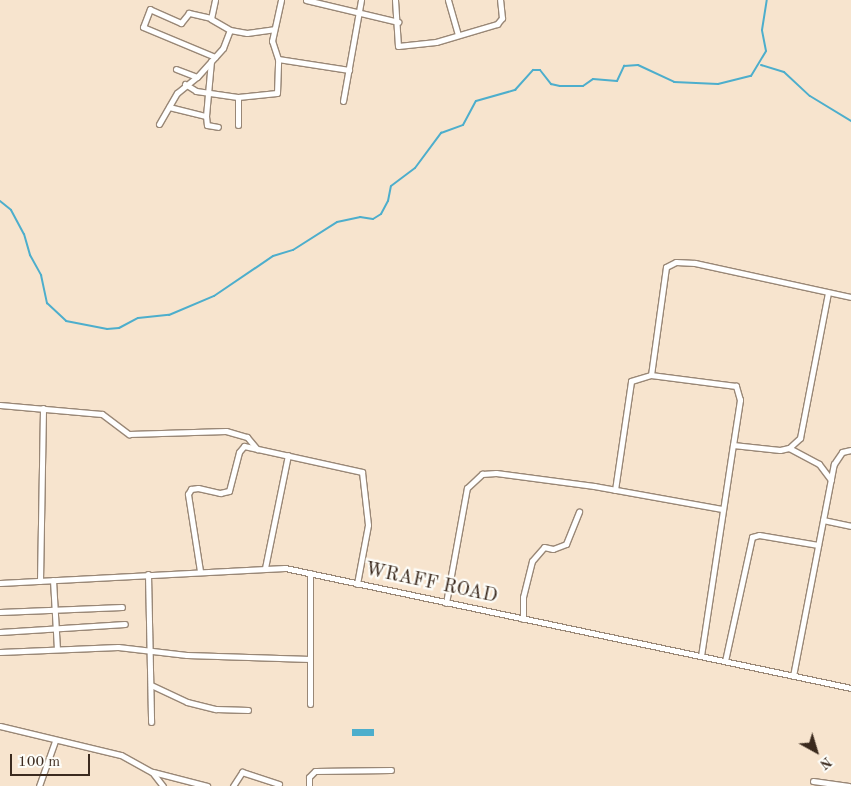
<!DOCTYPE html>
<html>
<head>
<meta charset="utf-8">
<style>
	body { margin:0 }
	#map { position:relative; width:851px; height:786px; overflow:hidden; background:#f7e4ce; font-family:"Old Standard TT",serif }
	div>[style] { position:absolute }
	[style*='--x'] { left:calc(var(--x)*1px); top:calc(var(--y)*1px); width:calc(var(--w)*1px); rotate:calc(var(--a)*1deg) }
	.water>* { inset:0; background:#4daecc; transform-origin:0 0 }
	.stream>* { height:2px; margin:-1px; padding:0 1px; transform-origin:1px; border-radius:1px; background:#4daecc }
	.roads { filter:drop-shadow(1px 0 #998776) drop-shadow(-1px 0 #998776) drop-shadow(0 1px #998776) drop-shadow(0 -1px #998776) }
	.minor>* { height:5px; margin:-2.5px; padding:0 2.5px; transform-origin:2.5px; border-radius:2.5px; background:#fff }
	span { translate:-50% -50%; white-space:nowrap; text-align:center; line-height:1.15; -webkit-text-stroke:4.5px #fdfcf7; paint-order:stroke }
	.street-label { font-size:19px; color:#3b2a1e }
	.north { position:absolute; left:791px; top:726px; width:50px; height:50px; -webkit-text-stroke:4px #fdfcf7; paint-order:stroke; rotate:141deg; font-size:14px; font-weight:700; line-height:20px; text-align:center; color:#3b2a1e }
	.north::after { content:''; display:block; margin:auto; width:18px; height:22px; background:#3b2a1e; clip-path:polygon(50% 0,100% 100%,50% 72%,0 100%) }
	.scale { position:absolute; left:10px; top:754px; width:80px; height:22px; box-sizing:border-box; border:2px solid #3b2a1e; border-top:0; padding-left:6px; font-size:15px; line-height:18px; white-space:nowrap; color:#3b2a1e; -webkit-text-stroke:4px #fdfcf7; paint-order:stroke }
</style>
</head>
<body>
<div id="map">
	<div class="water">
		<i style="left:374px;top:729px;width:7px;height:22px;rotate:90deg"></i>
	</div>
	<div class="stream">
		<i style="--x:761;--y:65;--w:24;--a:17"></i>
		<i style="--x:784;--y:72;--w:35;--a:43"></i>
		<i style="--x:810;--y:96;--w:48;--a:31.4"></i>
		<i style="--x:0;--y:201;--w:14;--a:39"></i>
		<i style="--x:11;--y:210;--w:27;--a:62"></i>
		<i style="--x:24;--y:234;--w:22;--a:74"></i>
		<i style="--x:30;--y:255;--w:23;--a:61"></i>
		<i style="--x:41;--y:275;--w:29;--a:78"></i>
		<i style="--x:47;--y:303;--w:26;--a:43"></i>
		<i style="--x:66;--y:321;--w:42;--a:11"></i>
		<i style="--x:107;--y:329;--w:12;--a:-5"></i>
		<i style="--x:119;--y:328;--w:21;--a:-28"></i>
		<i style="--x:138;--y:318;--w:31;--a:-6"></i>
		<i style="--x:169;--y:315;--w:49;--a:-22.9"></i>
		<i style="--x:214;--y:296;--w:71;--a:-34.1"></i>
		<i style="--x:273;--y:256;--w:21;--a:-17"></i>
		<i style="--x:293;--y:250;--w:52;--a:-32.5"></i>
		<i style="--x:337;--y:222;--w:24;--a:-12"></i>
		<i style="--x:360;--y:217;--w:13;--a:9"></i>
		<i style="--x:373;--y:219;--w:9;--a:-32"></i>
		<i style="--x:381;--y:214;--w:15;--a:-62"></i>
		<i style="--x:388;--y:201;--w:15;--a:-79"></i>
		<i style="--x:391;--y:186;--w:30;--a:-37"></i>
		<i style="--x:415;--y:168;--w:44;--a:-53.4"></i>
		<i style="--x:441;--y:133;--w:23;--a:-20"></i>
		<i style="--x:463;--y:125;--w:27;--a:-62"></i>
		<i style="--x:476;--y:101;--w:41;--a:-15.8"></i>
		<i style="--x:515;--y:90;--w:27;--a:-48"></i>
		<i style="--x:533;--y:70;--w:7;--a:0"></i>
		<i style="--x:540;--y:70;--w:18;--a:52"></i>
		<i style="--x:551;--y:84;--w:9;--a:13"></i>
		<i style="--x:560;--y:86;--w:23;--a:0"></i>
		<i style="--x:583;--y:86;--w:12;--a:-35"></i>
		<i style="--x:593;--y:79;--w:24;--a:5"></i>
		<i style="--x:617;--y:81;--w:17;--a:-65"></i>
		<i style="--x:624;--y:66;--w:14;--a:-4"></i>
		<i style="--x:638;--y:65;--w:40;--a:25"></i>
		<i style="--x:674;--y:82;--w:44;--a:2.6"></i>
		<i style="--x:718;--y:84;--w:34;--a:-14"></i>
		<i style="--x:751;--y:76;--w:29;--a:-59"></i>
		<i style="--x:766;--y:51;--w:21;--a:-101"></i>
		<i style="--x:762;--y:30;--w:30;--a:-81"></i>
	</div>
	<div class="roads">
		<div class="minor">
			<i style="--x:215;--y:0;--w:19;--a:102"></i>
			<i style="--x:211;--y:19;--w:22;--a:30"></i>
			<i style="--x:230;--y:30;--w:17;--a:10"></i>
			<i style="--x:247;--y:33;--w:27;--a:-8"></i>
			<i style="--x:306;--y:0;--w:95;--a:13.4"></i>
			<i style="--x:395;--y:0;--w:46;--a:86.3"></i>
			<i style="--x:398;--y:46;--w:38;--a:-6"></i>
			<i style="--x:436;--y:42;--w:64;--a:-16.4"></i>
			<i style="--x:497;--y:24;--w:8;--a:-50"></i>
			<i style="--x:502;--y:18;--w:18;--a:-96"></i>
			<i style="--x:448;--y:0;--w:35;--a:74"></i>
			<i style="--x:211;--y:18;--w:23;--a:-167"></i>
			<i style="--x:189;--y:13;--w:13;--a:129"></i>
			<i style="--x:181;--y:23;--w:34;--a:-156"></i>
			<i style="--x:150;--y:9;--w:19;--a:111"></i>
			<i style="--x:143;--y:27;--w:78;--a:22.6"></i>
			<i style="--x:278;--y:59;--w:72;--a:8.8"></i>
			<i style="--x:176;--y:69;--w:22;--a:21"></i>
			<i style="--x:185;--y:84;--w:13;--a:32"></i>
			<i style="--x:196;--y:91;--w:42;--a:8.1"></i>
			<i style="--x:238;--y:97;--w:39;--a:-6"></i>
			<i style="--x:277;--y:93;--w:34;--a:-88"></i>
			<i style="--x:278;--y:59;--w:19;--a:-108"></i>
			<i style="--x:272;--y:41;--w:42;--a:-77.6"></i>
			<i style="--x:343;--y:101;--w:103;--a:-79.9"></i>
			<i style="--x:169;--y:107;--w:38;--a:14"></i>
			<i style="--x:206;--y:116;--w:55;--a:-84.8"></i>
			<i style="--x:206;--y:116;--w:9;--a:84"></i>
			<i style="--x:207;--y:125;--w:11;--a:10"></i>
			<i style="--x:159;--y:124;--w:36;--a:-60"></i>
			<i style="--x:177;--y:93;--w:26;--a:-39"></i>
			<i style="--x:197;--y:77;--w:39;--a:-48"></i>
			<i style="--x:223;--y:48;--w:19;--a:-69"></i>
			<i style="--x:238;--y:125;--w:28;--a:-90"></i>
			<i style="--x:0;--y:405;--w:102;--a:5"></i>
			<i style="--x:102;--y:414;--w:34;--a:37"></i>
			<i style="--x:129;--y:434;--w:97;--a:-1.8"></i>
			<i style="--x:226;--y:431;--w:22;--a:16"></i>
			<i style="--x:247;--y:437;--w:16;--a:50"></i>
			<i style="--x:733;--y:445;--w:46;--a:-81.2"></i>
			<i style="--x:740;--y:400;--w:15;--a:-106"></i>
			<i style="--x:736;--y:386;--w:86;--a:-172.6"></i>
			<i style="--x:651;--y:375;--w:109;--a:-82.1"></i>
			<i style="--x:666;--y:267;--w:11;--a:-27"></i>
			<i style="--x:676;--y:262;--w:19;--a:3"></i>
			<i style="--x:695;--y:263;--w:160;--a:12.3"></i>
			<i style="--x:789;--y:448;--w:34;--a:28"></i>
			<i style="--x:819;--y:464;--w:20;--a:53"></i>
			<i style="--x:615;--y:490;--w:110;--a:-81.6"></i>
			<i style="--x:631;--y:381;--w:21;--a:-17"></i>
			<i style="--x:823;--y:520;--w:29;--a:12"></i>
			<i style="--x:265;--y:568;--w:115;--a:-78.5"></i>
			<i style="--x:200;--y:571;--w:78;--a:-98.9"></i>
			<i style="--x:188;--y:494;--w:6;--a:-59"></i>
			<i style="--x:191;--y:489;--w:7;--a:-8"></i>
			<i style="--x:198;--y:488;--w:23;--a:13"></i>
			<i style="--x:220;--y:493;--w:9;--a:-13"></i>
			<i style="--x:229;--y:491;--w:40;--a:-75.6"></i>
			<i style="--x:239;--y:452;--w:8;--a:-50"></i>
			<i style="--x:244;--y:446;--w:121;--a:12.4"></i>
			<i style="--x:362;--y:472;--w:53;--a:83.5"></i>
			<i style="--x:368;--y:525;--w:60;--a:100.6"></i>
			<i style="--x:148;--y:574;--w:148;--a:88.8"></i>
			<i style="--x:53;--y:580;--w:69;--a:86.7"></i>
			<i style="--x:40;--y:581;--w:173;--a:-89"></i>
			<i style="--x:0;--y:583;--w:285;--a:-3"></i>
			<i style="--x:285;--y:568;--w:579;--a:11.97"></i>
			<i style="--x:446;--y:603;--w:117;--a:-79.7"></i>
			<i style="--x:467;--y:488;--w:21;--a:-43"></i>
			<i style="--x:482;--y:474;--w:14;--a:-4"></i>
			<i style="--x:496;--y:473;--w:99;--a:7.6"></i>
			<i style="--x:594;--y:486;--w:130;--a:10.2"></i>
			<i style="--x:0;--y:612;--w:122;--a:-2.3"></i>
			<i style="--x:523;--y:619;--w:22;--a:-90"></i>
			<i style="--x:523;--y:597;--w:37;--a:-76"></i>
			<i style="--x:532;--y:561;--w:18;--a:-49"></i>
			<i style="--x:544;--y:547;--w:9;--a:13"></i>
			<i style="--x:553;--y:549;--w:14;--a:-21"></i>
			<i style="--x:566;--y:544;--w:35;--a:-68"></i>
			<i style="--x:0;--y:632;--w:125;--a:-3.7"></i>
			<i style="--x:0;--y:652;--w:118;--a:-2.4"></i>
			<i style="--x:118;--y:647;--w:69;--a:6.6"></i>
			<i style="--x:187;--y:655;--w:123;--a:1.9"></i>
			<i style="--x:701;--y:656;--w:213;--a:-81.4"></i>
			<i style="--x:733;--y:445;--w:47;--a:6.1"></i>
			<i style="--x:780;--y:450;--w:9;--a:-13"></i>
			<i style="--x:789;--y:448;--w:15;--a:-42"></i>
			<i style="--x:800;--y:438;--w:148;--a:-79.1"></i>
			<i style="--x:725;--y:661;--w:127;--a:-77.7"></i>
			<i style="--x:752;--y:537;--w:7;--a:-16"></i>
			<i style="--x:759;--y:535;--w:60;--a:9.6"></i>
			<i style="--x:793;--y:676;--w:216;--a:-79.1"></i>
			<i style="--x:834;--y:464;--w:14;--a:-56"></i>
			<i style="--x:842;--y:452;--w:9;--a:-13"></i>
			<i style="--x:151;--y:685;--w:40;--a:25"></i>
			<i style="--x:187;--y:702;--w:30;--a:14"></i>
			<i style="--x:216;--y:709;--w:32;--a:2"></i>
			<i style="--x:310;--y:704;--w:131;--a:-90"></i>
			<i style="--x:0;--y:726;--w:124;--a:13.5"></i>
			<i style="--x:121;--y:755;--w:35;--a:29"></i>
			<i style="--x:152;--y:772;--w:18;--a:52"></i>
			<i style="--x:153;--y:772;--w:56;--a:14.5"></i>
			<i style="--x:813;--y:781;--w:36;--a:8"></i>
			<i style="--x:39;--y:786;--w:48;--a:-70.4"></i>
			<i style="--x:233;--y:786;--w:17;--a:-57"></i>
			<i style="--x:242;--y:772;--w:39;--a:18"></i>
			<i style="--x:309;--y:786;--w:9;--a:-90"></i>
			<i style="--x:309;--y:777;--w:8;--a:-45"></i>
			<i style="--x:315;--y:771;--w:76;--a:-0.8"></i>
		</div>
	</div>
	<div class="street-label">
		<span style="left:431px;top:584px;rotate:12deg">WRAFF ROAD</span>
	</div>
	<div class="north">N</div>
	<div class="scale">100 m</div>
</div>
</body>
</html>
